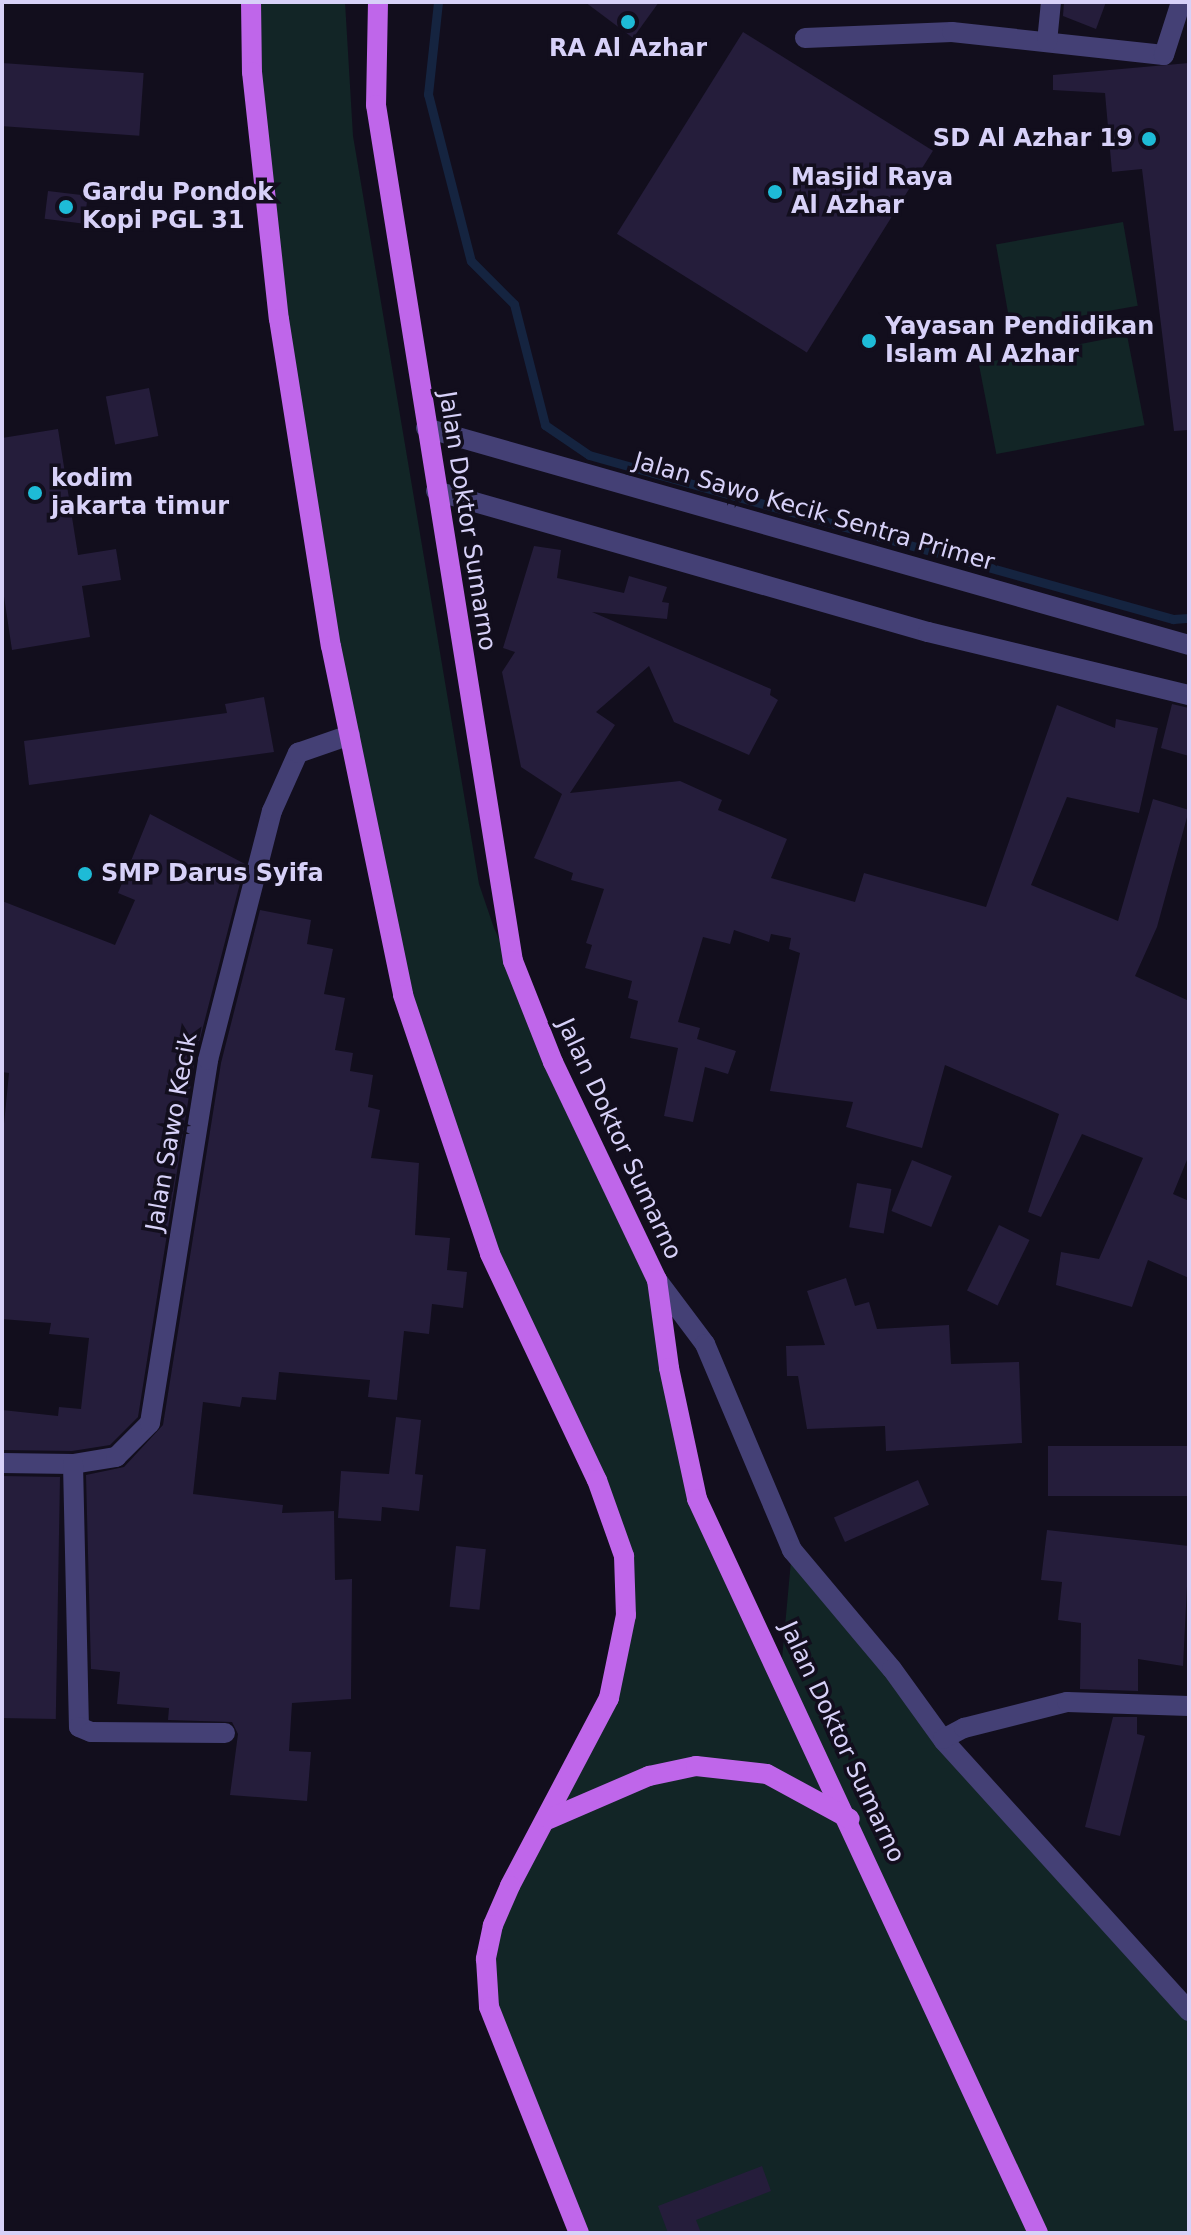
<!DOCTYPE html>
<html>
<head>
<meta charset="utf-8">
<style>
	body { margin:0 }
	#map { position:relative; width:1191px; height:2235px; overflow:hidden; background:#120e1d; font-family:"DejaVu Sans",sans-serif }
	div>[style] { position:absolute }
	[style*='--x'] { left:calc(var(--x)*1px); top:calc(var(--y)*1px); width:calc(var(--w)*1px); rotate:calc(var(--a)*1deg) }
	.green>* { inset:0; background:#122526; transform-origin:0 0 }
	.stream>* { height:9px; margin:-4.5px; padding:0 4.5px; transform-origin:4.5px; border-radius:4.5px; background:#152440 }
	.building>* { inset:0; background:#251d3b; transform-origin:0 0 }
	.minor>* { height:20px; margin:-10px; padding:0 10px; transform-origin:10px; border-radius:10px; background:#444075 }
	.major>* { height:20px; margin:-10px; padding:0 10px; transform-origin:10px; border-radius:10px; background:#bf66ea }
	.dots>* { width:22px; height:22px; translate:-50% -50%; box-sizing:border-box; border:4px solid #120e1d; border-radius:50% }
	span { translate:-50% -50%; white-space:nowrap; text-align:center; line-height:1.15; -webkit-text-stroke:7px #120e1d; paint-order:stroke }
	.poi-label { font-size:24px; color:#d7d1f8; font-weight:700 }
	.right { translate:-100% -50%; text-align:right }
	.left { translate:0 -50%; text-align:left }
	.street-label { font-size:24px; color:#d7d1f8 }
	.frame { position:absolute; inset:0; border:4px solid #d7d1f8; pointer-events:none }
</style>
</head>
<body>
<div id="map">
	<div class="green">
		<i style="clip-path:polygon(260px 2px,345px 2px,353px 136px,479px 884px,494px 928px,653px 1270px,697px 1499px,781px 1670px,792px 1550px,1189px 2011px,1189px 2233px,579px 2233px,499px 2033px,492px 1932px,609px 1698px,624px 1556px,490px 1254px,423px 1060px,376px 864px,265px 214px)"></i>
		<i style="left:1123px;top:222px;width:85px;height:129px;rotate:80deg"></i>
		<i style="left:1127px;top:335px;width:92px;height:151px;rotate:79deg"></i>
	</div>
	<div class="stream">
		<i style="--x:438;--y:2;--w:93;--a:96.2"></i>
		<i style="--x:428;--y:94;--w:172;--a:75.6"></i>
		<i style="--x:471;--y:261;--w:61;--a:45"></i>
		<i style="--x:514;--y:304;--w:125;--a:75.6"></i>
		<i style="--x:545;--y:425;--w:53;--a:34.3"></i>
		<i style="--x:589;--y:455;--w:607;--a:15.69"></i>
		<i style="--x:1173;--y:619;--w:16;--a:-4"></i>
	</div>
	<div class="building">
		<i style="clip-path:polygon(585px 2px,659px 2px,633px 38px)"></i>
		<i style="clip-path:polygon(1064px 2px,1106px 2px,1096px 29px,1063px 16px)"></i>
		<i style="left:743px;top:32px;width:224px;height:238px;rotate:32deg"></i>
		<i style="left:2px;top:63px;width:142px;height:63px;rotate:4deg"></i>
		<i style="clip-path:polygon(1189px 63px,1189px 430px,1174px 431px,1142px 169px,1112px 172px,1105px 93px,1053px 90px,1053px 75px)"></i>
		<i style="left:48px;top:191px;width:40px;height:28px;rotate:7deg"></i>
		<i style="left:149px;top:388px;width:49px;height:44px;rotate:79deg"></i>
		<i style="clip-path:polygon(58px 429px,78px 555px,116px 549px,121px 580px,82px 586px,90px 637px,12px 650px,2px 583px,2px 438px)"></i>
		<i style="clip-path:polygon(534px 546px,561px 550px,557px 578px,624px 593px,629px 576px,667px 587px,662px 602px,669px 603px,667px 619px,592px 612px,771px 689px,770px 695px,778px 700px,749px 755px,674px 722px,649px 666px,596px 712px,615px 725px,570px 793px,680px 781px,722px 800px,718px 810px,787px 839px,771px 878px,855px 902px,864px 873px,986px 907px,1057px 705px,1115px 728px,1116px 719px,1158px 728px,1139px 813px,1067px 797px,1031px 885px,1118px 921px,1153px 799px,1189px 810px,1157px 927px,1135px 976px,1189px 1001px,1189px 1155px,1173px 1194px,1189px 1201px,1189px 1278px,1148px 1260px,1132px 1307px,1056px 1285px,1061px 1252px,1099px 1259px,1143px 1158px,1082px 1134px,1041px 1217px,1028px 1212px,1059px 1114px,945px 1065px,922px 1148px,846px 1127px,853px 1102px,770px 1091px,800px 953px,789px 949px,791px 938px,771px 934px,769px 942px,734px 930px,730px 944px,703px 937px,678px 1022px,700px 1028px,697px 1039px,736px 1051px,728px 1074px,705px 1067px,693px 1122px,664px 1116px,678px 1048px,630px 1038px,638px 1001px,628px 998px,632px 981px,585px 968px,592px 945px,586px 943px,604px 889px,571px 880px,573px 873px,534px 858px,562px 794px,521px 767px,502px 672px,515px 652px,503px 648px)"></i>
		<i style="clip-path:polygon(264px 697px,274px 752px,29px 785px,24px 741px,227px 713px,225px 704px)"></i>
		<i style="clip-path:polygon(1172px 704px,1189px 708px,1189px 756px,1161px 748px)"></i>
		<i style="clip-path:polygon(150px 814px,245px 864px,195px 1058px,138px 1417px,110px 1445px,72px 1451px,2px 1450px,2px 1410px,58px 1416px,59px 1407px,81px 1409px,89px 1338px,49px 1334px,51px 1323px,2px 1319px,3px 1134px,9px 1073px,2px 1072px,2px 901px,115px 945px,135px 900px,118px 893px)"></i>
		<i style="clip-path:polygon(260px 910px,311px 920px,307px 944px,333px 949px,324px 994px,345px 998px,335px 1050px,353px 1053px,350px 1071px,373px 1075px,368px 1107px,380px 1110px,371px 1158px,419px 1163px,415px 1235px,450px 1238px,447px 1270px,467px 1272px,463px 1308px,432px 1304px,429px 1334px,404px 1331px,397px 1400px,368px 1397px,370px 1380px,279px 1372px,276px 1400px,242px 1397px,240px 1407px,203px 1402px,193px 1494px,283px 1505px,282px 1513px,334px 1511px,335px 1580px,352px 1579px,351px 1699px,292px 1703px,289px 1751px,311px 1752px,307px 1801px,230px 1795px,238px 1734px,232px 1722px,168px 1720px,169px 1708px,117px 1704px,120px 1672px,91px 1669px,86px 1475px,124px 1467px,163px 1425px,221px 1063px)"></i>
		<i style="left:912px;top:1160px;width:43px;height:55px;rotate:22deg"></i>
		<i style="left:857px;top:1183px;width:35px;height:45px;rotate:10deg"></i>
		<i style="left:999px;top:1225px;width:34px;height:73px;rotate:26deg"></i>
		<i style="clip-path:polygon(846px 1278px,855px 1306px,869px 1302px,877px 1329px,949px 1325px,951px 1364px,1019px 1362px,1022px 1443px,886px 1451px,885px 1426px,807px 1429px,798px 1376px,787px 1376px,786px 1346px,825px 1345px,807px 1291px)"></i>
		<i style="clip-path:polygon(396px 1417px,421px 1420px,415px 1474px,423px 1475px,419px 1511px,382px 1507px,381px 1521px,338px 1518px,341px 1471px,389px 1474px)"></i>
		<i style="left:1048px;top:1446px;width:141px;height:50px"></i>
		<i style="left:2px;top:1476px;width:58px;height:242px;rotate:1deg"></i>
		<i style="left:918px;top:1480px;width:27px;height:92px;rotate:66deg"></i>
		<i style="clip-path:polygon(1047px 1530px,1189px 1546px,1183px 1666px,1138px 1659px,1138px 1691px,1080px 1689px,1081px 1623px,1058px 1620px,1062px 1582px,1041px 1580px)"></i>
		<i style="left:456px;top:1546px;width:30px;height:61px;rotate:6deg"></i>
		<i style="clip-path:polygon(1113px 1717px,1137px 1717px,1137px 1734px,1145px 1736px,1120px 1836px,1085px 1827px)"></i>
		<i style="clip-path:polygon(762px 2166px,771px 2191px,696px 2220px,701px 2233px,668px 2233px,658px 2206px)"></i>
	</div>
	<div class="minor">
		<i style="--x:805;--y:38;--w:147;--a:-2.3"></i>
		<i style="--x:952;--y:32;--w:213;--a:6.2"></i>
		<i style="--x:1164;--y:55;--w:56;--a:-72.2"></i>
		<i style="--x:1047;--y:42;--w:40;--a:-84.3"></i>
		<i style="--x:426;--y:428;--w:793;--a:15.88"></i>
		<i style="--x:436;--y:491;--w:512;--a:15.99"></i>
		<i style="--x:928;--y:632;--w:268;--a:13.6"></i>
		<i style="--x:657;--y:1280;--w:80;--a:53.1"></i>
		<i style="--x:705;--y:1344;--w:224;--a:67.1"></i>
		<i style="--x:792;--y:1550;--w:155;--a:50"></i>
		<i style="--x:892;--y:1669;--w:89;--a:54.2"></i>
		<i style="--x:944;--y:1741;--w:365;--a:47.8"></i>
		<i style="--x:2;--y:1463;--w:71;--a:0.8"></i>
		<i style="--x:73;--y:1464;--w:44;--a:-9.2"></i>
		<i style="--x:116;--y:1457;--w:48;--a:-45"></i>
		<i style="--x:150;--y:1423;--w:368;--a:-80.9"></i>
		<i style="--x:208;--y:1060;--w:257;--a:-75.6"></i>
		<i style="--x:272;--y:811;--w:64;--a:-65.9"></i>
		<i style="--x:298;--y:753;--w:55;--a:-19.1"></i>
		<i style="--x:73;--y:1464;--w:263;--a:88.7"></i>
		<i style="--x:79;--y:1727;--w:13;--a:23"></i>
		<i style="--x:91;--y:1732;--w:134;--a:0.4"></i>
		<i style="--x:943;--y:1739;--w:24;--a:-28"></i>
		<i style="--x:964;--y:1728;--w:106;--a:-14.2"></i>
		<i style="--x:1067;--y:1702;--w:122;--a:1.9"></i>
	</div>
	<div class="major">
		<i style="--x:251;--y:2;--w:70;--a:89.2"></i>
		<i style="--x:252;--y:72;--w:248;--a:83.8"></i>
		<i style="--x:279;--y:319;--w:331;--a:81"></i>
		<i style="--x:331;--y:646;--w:356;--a:78.3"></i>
		<i style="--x:403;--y:995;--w:273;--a:71.4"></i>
		<i style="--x:490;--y:1254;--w:250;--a:64.7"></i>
		<i style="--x:597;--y:1480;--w:81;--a:70.4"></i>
		<i style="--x:624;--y:1556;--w:59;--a:88.1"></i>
		<i style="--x:626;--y:1615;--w:85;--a:101.6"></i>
		<i style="--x:609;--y:1698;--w:212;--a:117.8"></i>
		<i style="--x:510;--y:1886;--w:43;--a:113.6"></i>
		<i style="--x:493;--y:1925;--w:35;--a:102"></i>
		<i style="--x:486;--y:1959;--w:48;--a:86.4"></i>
		<i style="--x:489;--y:2007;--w:243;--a:68.3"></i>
		<i style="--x:378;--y:2;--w:103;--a:91.1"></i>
		<i style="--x:376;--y:105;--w:867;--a:80.91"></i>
		<i style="--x:513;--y:961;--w:109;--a:68.4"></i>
		<i style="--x:553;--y:1062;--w:242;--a:64.5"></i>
		<i style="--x:657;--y:1280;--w:89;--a:82.2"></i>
		<i style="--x:669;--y:1368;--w:134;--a:77.9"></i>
		<i style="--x:697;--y:1499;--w:809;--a:65.08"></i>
		<i style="--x:549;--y:1819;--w:109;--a:-23.3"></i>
		<i style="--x:649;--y:1776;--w:48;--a:-12"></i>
		<i style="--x:696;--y:1766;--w:71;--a:6.4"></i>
		<i style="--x:767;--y:1774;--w:94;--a:28.5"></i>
	</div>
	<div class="dots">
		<i style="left:628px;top:22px;background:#1ebbd7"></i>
		<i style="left:1149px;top:139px;background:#1ebbd7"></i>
		<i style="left:775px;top:192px;background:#1ebbd7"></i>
		<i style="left:66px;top:207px;background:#1ebbd7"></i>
		<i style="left:869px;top:341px;background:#1ebbd7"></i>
		<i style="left:35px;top:493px;background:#1ebbd7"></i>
		<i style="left:85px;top:874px;background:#1ebbd7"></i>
	</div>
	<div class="poi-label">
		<span style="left:628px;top:49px">RA Al Azhar</span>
		<span class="right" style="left:1133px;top:139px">SD Al Azhar 19</span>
		<span class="left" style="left:791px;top:192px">Masjid Raya<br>Al Azhar</span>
		<span class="left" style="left:82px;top:207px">Gardu Pondok<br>Kopi PGL 31</span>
		<span class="left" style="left:885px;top:341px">Yayasan Pendidikan<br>Islam Al Azhar</span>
		<span class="left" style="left:51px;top:493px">kodim<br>jakarta timur</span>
		<span class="left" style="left:101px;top:874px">SMP Darus Syifa</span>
	</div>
	<div class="street-label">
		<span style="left:814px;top:512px;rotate:16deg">Jalan Sawo Kecik Sentra Primer</span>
		<span style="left:467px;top:521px;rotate:81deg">Jalan Doktor Sumarno</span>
		<span style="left:172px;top:1132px;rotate:-80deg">Jalan Sawo Kecik</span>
		<span style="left:619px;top:1139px;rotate:65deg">Jalan Doktor Sumarno</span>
		<span style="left:842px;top:1742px;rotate:65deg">Jalan Doktor Sumarno</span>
	</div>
	<div class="frame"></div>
</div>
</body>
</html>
